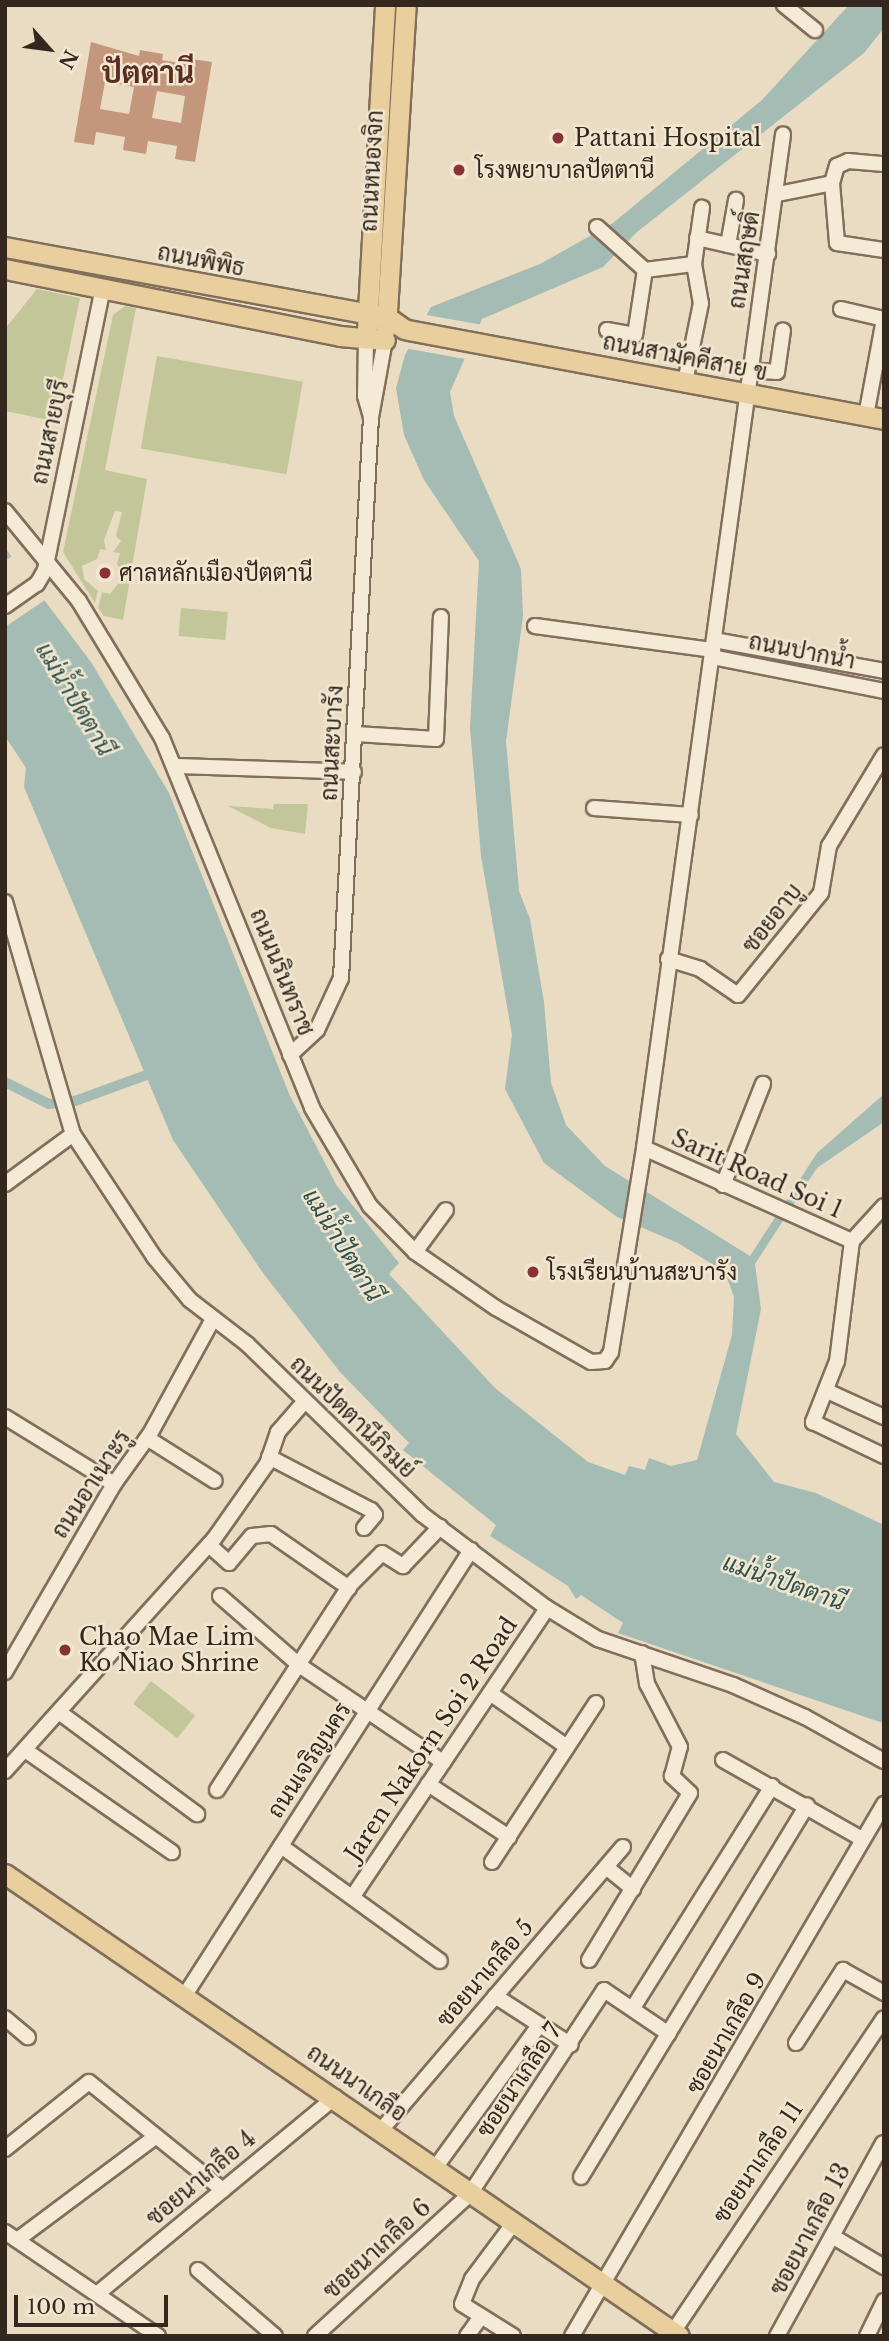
<!DOCTYPE html>
<html>
<head>
<meta charset="utf-8">
<style>
	body { margin:0 }
	#map { position:relative; width:889px; height:2341px; overflow:hidden; background:#e9dcc2; font-family:"Libre Baskerville",Sarabun,serif }
	div>[style] { position:absolute }
	[style*='--x'] { left:calc(var(--x)*1px); top:calc(var(--y)*1px); width:calc(var(--w)*1px); rotate:calc(var(--a)*1deg) }
	.green>* { inset:0; background:#c2c698; transform-origin:0 0 }
	.water>* { inset:0; background:#a4bcb4 }
	.pier>* { inset:0; background:#e9dcc2 }
	.canal>* { height:10px; margin:-5px; padding:0 5px; transform-origin:5px; border-radius:5px; background:#a4bcb4 }
	.building>* { inset:0; background:#c4977c }
	.roads { filter:drop-shadow(2px 0 #816e5b) drop-shadow(-2px 0 #816e5b) drop-shadow(0 2px #816e5b) drop-shadow(0 -2px #816e5b) }
	.minor>* { height:14px; margin:-7px; padding:0 7px; transform-origin:7px; border-radius:7px; background:#f5ead5 }
	.major>* { height:19px; margin:-9.5px; padding:0 9.5px; transform-origin:9.5px; border-radius:9.5px; background:#e9cf9d }
	.dots>* { width:19px; height:19px; translate:-50% -50%; box-sizing:border-box; border:4px solid #f1e7d1; border-radius:50% }
	span { translate:-50% -50%; white-space:nowrap; text-align:center; line-height:1.15; -webkit-text-stroke:5px #f1e7d1; paint-order:stroke }
	.poi-label { font-size:23px; color:#33271e }
	.left { translate:0 -50%; text-align:left }
	.street-label { font-size:23px; color:#33271e }
	.water-label { font-size:24px; color:#2f514e; font-style:italic }
	.district-label { font-size:30px; color:#5b2c22; font-weight:700 }
	.frame { position:absolute; inset:0; border:7px solid #33271e; pointer-events:none }
	.north { position:absolute; left:14px; top:14px; width:70px; height:70px; -webkit-text-stroke:5px #f1e7d1; paint-order:stroke; rotate:118deg; font-size:19px; font-weight:700; line-height:28px; text-align:center; color:#33271e }
	.north::after { content:''; display:block; margin:auto; width:24px; height:32px; background:#33271e; clip-path:polygon(50% 0,100% 100%,50% 72%,0 100%) }
	.scale { position:absolute; left:14px; top:2295px; width:154px; height:32px; box-sizing:border-box; border:4px solid #33271e; border-top:0; padding-left:9px; font-size:21px; line-height:24px; white-space:nowrap; color:#33271e; -webkit-text-stroke:5px #f1e7d1; paint-order:stroke }
</style>
</head>
<body>
<div id="map">
	<div class="green">
		<i style="clip-path:polygon(37px 289px,80px 298px,54px 421px,5px 411px,5px 329px)"></i>
		<i style="clip-path:polygon(125px 306px,136px 308px,105px 470px,147px 479px,123px 620px,104px 616px,98px 608px,102px 592px,110px 594px,121px 580px,128px 581px,117px 564px,120px 553px,113px 552px,121px 541px,116px 536px,122px 512px,115px 511px,104px 540px,106px 550px,100px 549px,97px 559px,82px 566px,84px 579px,98px 591px,95px 603px,63px 552px,113px 315px)"></i>
		<i style="left:157px;top:356px;width:148px;height:94px;rotate:10deg"></i>
		<i style="left:181px;top:608px;width:47px;height:28px;rotate:5deg"></i>
		<i style="clip-path:polygon(274px 804px,308px 804px,305px 834px,271px 828px,228px 806px,273px 809px)"></i>
		<i style="left:151px;top:1681px;width:56px;height:29px;rotate:38deg"></i>
	</div>
	<div class="water">
		<i style="clip-path:polygon(849px 5px,884px 5px,884px 28px,864px 53px,637px 232px,603px 267px,482px 319px,450px 392px,454px 416px,521px 569px,523px 616px,506px 741px,519px 891px,530px 919px,544px 1002px,551px 1083px,566px 1125px,605px 1166px,750px 1256px,817px 1153px,884px 1094px,884px 1122px,817px 1168px,755px 1264px,761px 1309px,736px 1434px,774px 1482px,816px 1493px,884px 1525px,883px 1723px,618px 1633px,623px 1623px,581px 1595px,576px 1599px,568px 1586px,490px 1536px,496px 1525px,403px 1450px,409px 1443px,340px 1372px,263px 1273px,173px 1140px,24px 787px,26px 768px,5px 736px,5px 548px,91px 662px,169px 793px,290px 1096px,337px 1186px,399px 1263px,389px 1274px,495px 1388px,588px 1462px,625px 1475px,629px 1466px,645px 1470px,649px 1458px,671px 1466px,697px 1460px,732px 1335px,734px 1297px,725px 1272px,678px 1243px,617px 1217px,544px 1163px,505px 1089px,512px 1035px,481px 856px,470px 728px,479px 561px,424px 480px,404px 435px,396px 388px,405px 355px,431px 307px,540px 264px,613px 223px,762px 100px)"></i>
	</div>
	<div class="pier">
		<i style="clip-path:polygon(421px 314px,483px 325px,465px 359px,404px 348px)"></i>
		<i style="clip-path:polygon(15px 554px,48px 598px,5px 627px,5px 561px)"></i>
	</div>
	<div class="canal">
		<i style="--x:5;--y:1082;--w:49;--a:26.6"></i>
		<i style="--x:49;--y:1104;--w:26;--a:-7"></i>
		<i style="--x:75;--y:1101;--w:90;--a:-20"></i>
	</div>
	<div class="building">
		<i style="clip-path:polygon(evenodd,91px 42px,139px 56px,140px 50px,163px 54px,162px 60px,191px 65px,192px 59px,212px 62px,195px 162px,175px 159px,177px 146px,148px 141px,146px 154px,123px 150px,125px 137px,96px 132px,94px 145px,74px 142px,91px 42px,105px 82px,134px 87px,129px 114px,100px 109px,105px 82px,91px 42px,157px 91px,185px 96px,181px 123px,152px 118px,157px 91px)"></i>
	</div>
	<div class="roads">
		<div class="minor">
			<i style="--x:784;--y:5;--w:40;--a:39"></i>
			<i style="--x:832;--y:183;--w:60;--a:85.2"></i>
			<i style="--x:837;--y:243;--w:48;--a:8.5"></i>
			<i style="--x:778;--y:194;--w:55;--a:-11.5"></i>
			<i style="--x:832;--y:183;--w:18;--a:-74"></i>
			<i style="--x:837;--y:166;--w:12;--a:-24"></i>
			<i style="--x:848;--y:161;--w:36;--a:5"></i>
			<i style="--x:597;--y:227;--w:64;--a:41.9"></i>
			<i style="--x:645;--y:270;--w:49;--a:-7"></i>
			<i style="--x:694;--y:264;--w:40;--a:80"></i>
			<i style="--x:701;--y:303;--w:81;--a:101.4"></i>
			<i style="--x:697;--y:238;--w:73;--a:12.7"></i>
			<i style="--x:728;--y:245;--w:46;--a:-79.9"></i>
			<i style="--x:694;--y:264;--w:57;--a:-81.9"></i>
			<i style="--x:841;--y:309;--w:44;--a:13.1"></i>
			<i style="--x:607;--y:330;--w:28;--a:10"></i>
			<i style="--x:635;--y:335;--w:66;--a:-81.3"></i>
			<i style="--x:366;--y:339;--w:57;--a:91"></i>
			<i style="--x:365;--y:396;--w:22;--a:74"></i>
			<i style="--x:748;--y:370;--w:29;--a:4"></i>
			<i style="--x:777;--y:372;--w:42;--a:-81.9"></i>
			<i style="--x:866;--y:416;--w:99;--a:-79.5"></i>
			<i style="--x:5;--y:511;--w:117;--a:50.6"></i>
			<i style="--x:79;--y:601;--w:160;--a:58.8"></i>
			<i style="--x:162;--y:738;--w:399;--a:67.9"></i>
			<i style="--x:312;--y:1108;--w:114;--a:59.4"></i>
			<i style="--x:370;--y:1206;--w:64;--a:45.6"></i>
			<i style="--x:415;--y:1252;--w:98;--a:34.7"></i>
			<i style="--x:496;--y:1308;--w:109;--a:29.6"></i>
			<i style="--x:591;--y:1362;--w:14;--a:-4"></i>
			<i style="--x:605;--y:1361;--w:11;--a:-56"></i>
			<i style="--x:611;--y:1352;--w:207;--a:-80.8"></i>
			<i style="--x:644;--y:1148;--w:1023;--a:-82.19"></i>
			<i style="--x:5;--y:606;--w:39;--a:-35"></i>
			<i style="--x:37;--y:584;--w:16;--a:-60"></i>
			<i style="--x:45;--y:570;--w:289;--a:-78.4"></i>
			<i style="--x:535;--y:626;--w:180;--a:7.7"></i>
			<i style="--x:714;--y:640;--w:173;--a:10.3"></i>
			<i style="--x:712;--y:657;--w:175;--a:11.2"></i>
			<i style="--x:356;--y:734;--w:80;--a:3.6"></i>
			<i style="--x:436;--y:739;--w:122;--a:-87.7"></i>
			<i style="--x:177;--y:766;--w:177;--a:1.9"></i>
			<i style="--x:594;--y:808;--w:97;--a:4.1"></i>
			<i style="--x:5;--y:902;--w:242;--a:73.7"></i>
			<i style="--x:73;--y:1134;--w:147;--a:56.6"></i>
			<i style="--x:154;--y:1257;--w:56;--a:50.1"></i>
			<i style="--x:190;--y:1300;--w:72;--a:37.7"></i>
			<i style="--x:247;--y:1344;--w:245;--a:44.2"></i>
			<i style="--x:423;--y:1515;--w:155;--a:36.9"></i>
			<i style="--x:547;--y:1608;--w:60;--a:31.3"></i>
			<i style="--x:598;--y:1639;--w:143;--a:18.8"></i>
			<i style="--x:733;--y:1685;--w:79;--a:24"></i>
			<i style="--x:805;--y:1717;--w:90;--a:29.1"></i>
			<i style="--x:668;--y:959;--w:34;--a:17"></i>
			<i style="--x:700;--y:969;--w:46;--a:34.4"></i>
			<i style="--x:738;--y:995;--w:132;--a:-50.9"></i>
			<i style="--x:821;--y:893;--w:48;--a:-80.3"></i>
			<i style="--x:829;--y:846;--w:106;--a:-58.9"></i>
			<i style="--x:290;--y:1055;--w:37;--a:-43"></i>
			<i style="--x:317;--y:1030;--w:57;--a:-65.2"></i>
			<i style="--x:341;--y:978;--w:562;--a:-86.94"></i>
			<i style="--x:371;--y:417;--w:78;--a:-79.7"></i>
			<i style="--x:644;--y:1148;--w:228;--a:24.1"></i>
			<i style="--x:5;--y:1184;--w:84;--a:-36.3"></i>
			<i style="--x:723;--y:1185;--w:109;--a:-68.4"></i>
			<i style="--x:884;--y:1206;--w:47;--a:132.4"></i>
			<i style="--x:852;--y:1241;--w:121;--a:97.1"></i>
			<i style="--x:837;--y:1361;--w:66;--a:111.5"></i>
			<i style="--x:813;--y:1422;--w:79;--a:25.6"></i>
			<i style="--x:415;--y:1252;--w:52;--a:-53.6"></i>
			<i style="--x:827;--y:1391;--w:63;--a:24.5"></i>
			<i style="--x:5;--y:1417;--w:128;--a:31.6"></i>
			<i style="--x:147;--y:1438;--w:80;--a:32.3"></i>
			<i style="--x:269;--y:1457;--w:115;--a:27.5"></i>
			<i style="--x:371;--y:1510;--w:6;--a:51"></i>
			<i style="--x:375;--y:1515;--w:17;--a:130"></i>
			<i style="--x:209;--y:1545;--w:27;--a:42"></i>
			<i style="--x:229;--y:1563;--w:35;--a:-50"></i>
			<i style="--x:252;--y:1536;--w:19;--a:-6"></i>
			<i style="--x:271;--y:1534;--w:95;--a:34.7"></i>
			<i style="--x:220;--y:1596;--w:105;--a:41.1"></i>
			<i style="--x:299;--y:1665;--w:174;--a:34"></i>
			<i style="--x:5;--y:1672;--w:217;--a:-59.9"></i>
			<i style="--x:114;--y:1484;--w:62;--a:-54.2"></i>
			<i style="--x:150;--y:1434;--w:131;--a:-61.3"></i>
			<i style="--x:490;--y:1693;--w:94;--a:35"></i>
			<i style="--x:59;--y:1712;--w:172;--a:36.5"></i>
			<i style="--x:25;--y:1750;--w:179;--a:34.8"></i>
			<i style="--x:723;--y:1760;--w:160;--a:29.6"></i>
			<i style="--x:5;--y:1771;--w:312;--a:-48"></i>
			<i style="--x:214;--y:1539;--w:92;--a:-54.8"></i>
			<i style="--x:267;--y:1464;--w:34;--a:-71"></i>
			<i style="--x:278;--y:1432;--w:38;--a:-49"></i>
			<i style="--x:428;--y:1784;--w:97;--a:33.2"></i>
			<i style="--x:217;--y:1790;--w:244;--a:-57"></i>
			<i style="--x:350;--y:1585;--w:45;--a:-45"></i>
			<i style="--x:382;--y:1553;--w:25;--a:32"></i>
			<i style="--x:403;--y:1566;--w:54;--a:-46.5"></i>
			<i style="--x:281;--y:1846;--w:196;--a:35.9"></i>
			<i style="--x:492;--y:1862;--w:190;--a:-56.8"></i>
			<i style="--x:606;--y:1867;--w:35;--a:39"></i>
			<i style="--x:353;--y:1896;--w:347;--a:-56"></i>
			<i style="--x:589;--y:1960;--w:195;--a:-58.8"></i>
			<i style="--x:690;--y:1793;--w:25;--a:-137"></i>
			<i style="--x:672;--y:1776;--w:30;--a:-75"></i>
			<i style="--x:680;--y:1747;--w:71;--a:-117.6"></i>
			<i style="--x:647;--y:1684;--w:31;--a:-99"></i>
			<i style="--x:185;--y:1995;--w:529;--a:-57.27"></i>
			<i style="--x:495;--y:1996;--w:90;--a:32.8"></i>
			<i style="--x:636;--y:2003;--w:256;--a:-57.9"></i>
			<i style="--x:5;--y:2018;--w:30;--a:40"></i>
			<i style="--x:796;--y:2043;--w:87;--a:-57.2"></i>
			<i style="--x:843;--y:1970;--w:47;--a:29.3"></i>
			<i style="--x:382;--y:2129;--w:371;--a:-49.5"></i>
			<i style="--x:5;--y:2149;--w:107;--a:-38.6"></i>
			<i style="--x:89;--y:2082;--w:172;--a:38.9"></i>
			<i style="--x:435;--y:2168;--w:175;--a:-53.9"></i>
			<i style="--x:581;--y:2177;--w:435;--a:-58.7"></i>
			<i style="--x:5;--y:2232;--w:185;--a:34.2"></i>
			<i style="--x:832;--y:2236;--w:61;--a:30.8"></i>
			<i style="--x:17;--y:2240;--w:172;--a:-36.7"></i>
			<i style="--x:198;--y:2270;--w:101;--a:40.6"></i>
			<i style="--x:97;--y:2294;--w:309;--a:-39.6"></i>
			<i style="--x:673;--y:2332;--w:378;--a:-56.1"></i>
			<i style="--x:315;--y:2336;--w:210;--a:-42.5"></i>
			<i style="--x:470;--y:2194;--w:244;--a:-56.7"></i>
			<i style="--x:604;--y:1990;--w:78;--a:34.1"></i>
			<i style="--x:467;--y:2336;--w:22;--a:-54"></i>
			<i style="--x:513;--y:2336;--w:60;--a:-147.9"></i>
			<i style="--x:462;--y:2304;--w:27;--a:-68"></i>
			<i style="--x:472;--y:2279;--w:69;--a:-53.3"></i>
			<i style="--x:572;--y:2336;--w:617;--a:-59.61"></i>
			<i style="--x:777;--y:2336;--w:220;--a:-61.2"></i>
			<i style="--x:867;--y:2336;--w:39;--a:-64"></i>
		</div>
		<div class="major">
			<i style="--x:5;--y:247;--w:388;--a:10.4"></i>
			<i style="--x:387;--y:317;--w:21;--a:35"></i>
			<i style="--x:5;--y:269;--w:342;--a:11.3"></i>
			<i style="--x:340;--y:336;--w:45;--a:5.1"></i>
			<i style="--x:367;--y:328;--w:324;--a:-86.8"></i>
			<i style="--x:386;--y:328;--w:324;--a:-86.5"></i>
			<i style="--x:408;--y:330;--w:484;--a:10.6"></i>
			<i style="--x:5;--y:1874;--w:817;--a:34.43"></i>
		</div>
	</div>
	<div class="dots">
		<i style="left:558px;top:138px;background:#8a3135"></i>
		<i style="left:459px;top:170px;background:#8a3135"></i>
		<i style="left:105px;top:573px;background:#8a3135"></i>
		<i style="left:533px;top:1272px;background:#8a3135"></i>
		<i style="left:65px;top:1650px;background:#8a3135"></i>
	</div>
	<div class="poi-label">
		<span class="left" style="left:574px;top:138px">Pattani Hospital</span>
		<span class="left" style="left:475px;top:170px">โรงพยาบาลปัตตานี</span>
		<span class="left" style="left:119px;top:573px">ศาลหลักเมืองปัตตานี</span>
		<span class="left" style="left:547px;top:1272px">โรงเรียนบ้านสะบารัง</span>
		<span class="left" style="left:79px;top:1650px">Chao Mae Lim<br>Ko Niao Shrine</span>
	</div>
	<div class="street-label">
		<span style="left:372px;top:171px;rotate:-87deg">ถนนหนองจิก</span>
		<span style="left:201px;top:260px;rotate:11deg">ถนนพิพิธ</span>
		<span style="left:744px;top:260px;rotate:-81deg">ถนนสฤษดิ์</span>
		<span style="left:685px;top:357px;rotate:11deg">ถนนสามัคคีสาย ข</span>
		<span style="left:50px;top:432px;rotate:-78deg">ถนนสายบุรี</span>
		<span style="left:802px;top:651px;rotate:11deg">ถนนปากน้ำ</span>
		<span style="left:332px;top:743px;rotate:-87deg">ถนนสะบารัง</span>
		<span style="left:772px;top:918px;rotate:-52deg">ซอยอาบู</span>
		<span style="left:282px;top:972px;rotate:68deg">ถนนนรินทราช</span>
		<span style="left:757px;top:1174px;rotate:24deg">Sarit Road Soi 1</span>
		<span style="left:353px;top:1417px;rotate:44deg">ถนนปัตตานีภิรมย์</span>
		<span style="left:91px;top:1484px;rotate:-57deg">ถนนอาเนาะรู</span>
		<span style="left:431px;top:1739px;rotate:-56deg">Jaren Nakorn Soi 2 Road</span>
		<span style="left:309px;top:1760px;rotate:-57deg">ถนนเจริญนคร</span>
		<span style="left:485px;top:1973px;rotate:-49deg">ซอยนาเกลือ 5</span>
		<span style="left:726px;top:2033px;rotate:-60deg">ซอยนาเกลือ 9</span>
		<span style="left:519px;top:2080px;rotate:-56deg">ซอยนาเกลือ 7</span>
		<span style="left:357px;top:2083px;rotate:35deg">ถนนนาเกลือ</span>
		<span style="left:758px;top:2162px;rotate:-56deg">ซอยนาเกลือ 11</span>
		<span style="left:201px;top:2178px;rotate:-40deg">ซอยนาเกลือ 4</span>
		<span style="left:810px;top:2229px;rotate:-62deg">ซอยนาเกลือ 13</span>
		<span style="left:377px;top:2249px;rotate:-42deg">ซอยนาเกลือ 6</span>
	</div>
	<div class="water-label">
		<span style="left:75px;top:699px;rotate:59deg">แม่น้ำปัตตานี</span>
		<span style="left:343px;top:1245px;rotate:58deg">แม่น้ำปัตตานี</span>
		<span style="left:784px;top:1582px;rotate:19deg">แม่น้ำปัตตานี</span>
	</div>
	<div class="district-label">
		<span style="left:148px;top:73px">ปัตตานี</span>
	</div>
	<div class="frame"></div>
	<div class="north">N</div>
	<div class="scale">100 m</div>
</div>
</body>
</html>
